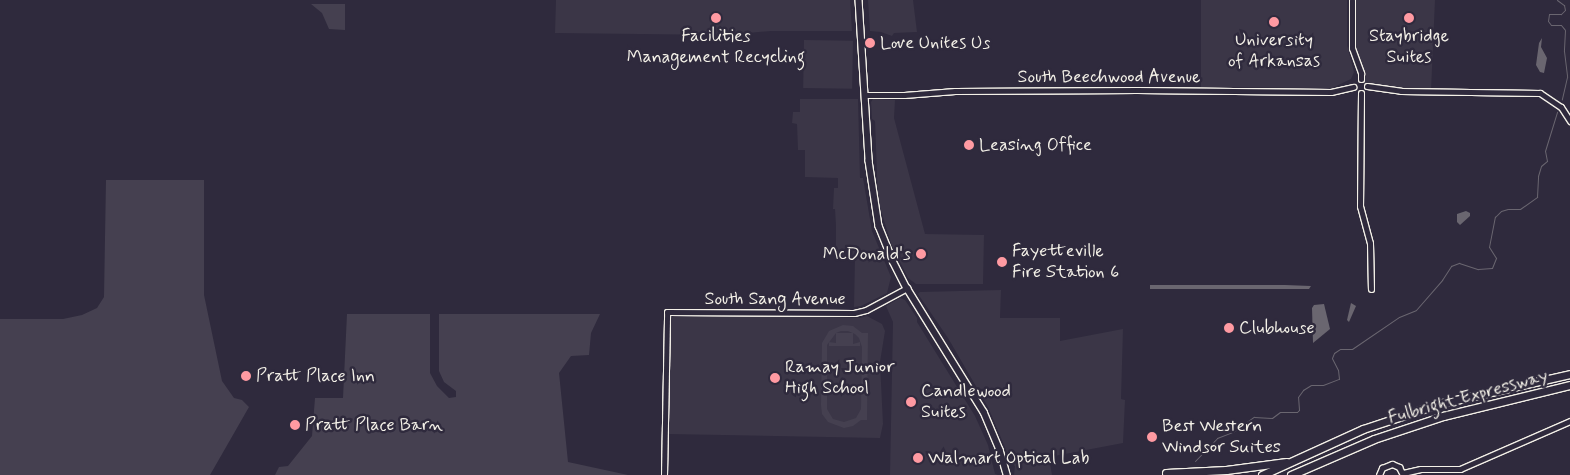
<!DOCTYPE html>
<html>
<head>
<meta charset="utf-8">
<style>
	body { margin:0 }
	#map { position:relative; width:1570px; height:475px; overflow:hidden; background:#2f2a3d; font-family:Mynerve,sans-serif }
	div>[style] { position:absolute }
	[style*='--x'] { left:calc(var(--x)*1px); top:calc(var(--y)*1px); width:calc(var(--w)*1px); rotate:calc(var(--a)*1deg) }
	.built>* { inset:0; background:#3b3647; transform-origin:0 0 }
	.green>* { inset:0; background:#454050 }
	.water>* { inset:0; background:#6a6670 }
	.stream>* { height:1px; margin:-0.5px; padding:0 0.5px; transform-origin:0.5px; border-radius:0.5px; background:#6a6670 }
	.roads { filter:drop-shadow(1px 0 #f4f1e8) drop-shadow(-1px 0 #f4f1e8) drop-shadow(0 1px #f4f1e8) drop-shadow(0 -1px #f4f1e8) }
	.secondary>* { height:5px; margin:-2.5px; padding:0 2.5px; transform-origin:2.5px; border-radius:2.5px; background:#2f2a3d }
	.primary>* { height:5.5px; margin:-2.75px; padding:0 2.75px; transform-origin:2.75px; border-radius:2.75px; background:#2f2a3d }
	.highway>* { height:7px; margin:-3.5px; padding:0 3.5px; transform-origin:3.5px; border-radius:3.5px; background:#2f2a3d }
	.dots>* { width:14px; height:14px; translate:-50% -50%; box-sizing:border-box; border:2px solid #2f2a3d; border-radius:50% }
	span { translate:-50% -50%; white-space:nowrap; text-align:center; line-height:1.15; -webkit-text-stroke:5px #2f2a3d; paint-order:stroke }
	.poi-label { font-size:18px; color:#f4f1e8 }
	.left { translate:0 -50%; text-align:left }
	.right { translate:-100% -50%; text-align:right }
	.street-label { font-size:18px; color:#f4f1e8 }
</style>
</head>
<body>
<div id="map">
	<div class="built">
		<i style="clip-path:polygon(556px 0,850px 0,852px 31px,771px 31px,725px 35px,555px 33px)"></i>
		<i style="clip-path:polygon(868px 0,913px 0,917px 32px,894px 33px,892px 36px,881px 32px,870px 31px)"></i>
		<i style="clip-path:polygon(1201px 0,1347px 0,1347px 45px,1354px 72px,1351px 79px,1332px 88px,1201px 87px)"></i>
		<i style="clip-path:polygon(1352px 0,1435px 0,1431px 91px,1401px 91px,1367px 86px,1361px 79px,1355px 58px)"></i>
		<i style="left:804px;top:40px;width:49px;height:48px;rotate:1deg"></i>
		<i style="clip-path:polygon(800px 99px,858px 99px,860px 178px,863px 178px,872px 231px,891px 277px,887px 293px,861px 306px,854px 307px,855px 257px,836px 257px,836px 226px,835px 209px,833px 209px,834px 188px,838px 188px,838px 178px,805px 177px,805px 150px,798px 150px,797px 124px,792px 123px,793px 112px,800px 112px)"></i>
		<i style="clip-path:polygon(873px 99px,895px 100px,894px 118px,925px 234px,984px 235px,983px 284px,916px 284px,908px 278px,892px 246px,878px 201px,875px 121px,872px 119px,871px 102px)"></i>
		<i style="clip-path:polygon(1001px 290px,1000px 318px,1060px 318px,1060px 341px,1123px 329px,1121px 399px,1125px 400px,1123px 443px,1049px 457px,1052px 475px,1014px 475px,1015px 466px,1012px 464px,988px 407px,948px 338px,918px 294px,920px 292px)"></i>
		<i style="clip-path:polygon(900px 298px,905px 300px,917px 318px,917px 322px,975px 416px,988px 445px,995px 474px,998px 475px,890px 475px,893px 322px,886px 306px)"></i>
		<i style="clip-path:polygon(783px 316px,860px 318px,867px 316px,882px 324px,885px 331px,880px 362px,883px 424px,880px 438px,668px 434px,670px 321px,672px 317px)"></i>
	</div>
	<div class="green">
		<i style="clip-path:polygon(311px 4px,345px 4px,345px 30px,329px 29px,322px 13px)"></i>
		<i style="clip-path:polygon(106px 180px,204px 180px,204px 295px,222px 381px,234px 398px,242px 400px,249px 407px,210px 475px,0 475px,0 319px,63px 319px,82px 315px,97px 308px,104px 297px)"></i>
		<i style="clip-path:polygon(347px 314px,430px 314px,430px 373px,437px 386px,449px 398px,456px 397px,456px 391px,444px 382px,439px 371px,439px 314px,600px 314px,591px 333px,589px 355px,571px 356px,559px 373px,568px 462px,628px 475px,275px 475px,279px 467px,288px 466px,312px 436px,315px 398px,343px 398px)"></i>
		<i style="clip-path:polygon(evenodd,843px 325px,853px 326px,862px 333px,868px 333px,867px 420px,861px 420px,853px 426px,844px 428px,828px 422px,822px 414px,821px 405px,822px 343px,829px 331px,843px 325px,841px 331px,848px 331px,855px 334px,859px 338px,862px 347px,861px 409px,856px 418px,844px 422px,833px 419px,827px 409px,827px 345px,836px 333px,836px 343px,829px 342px,829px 346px,860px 346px,860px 342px,853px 344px,853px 333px,836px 333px,841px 331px)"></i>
	</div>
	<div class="water">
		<i style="clip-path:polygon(1542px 38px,1541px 47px,1547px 58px,1544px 73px,1540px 72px,1536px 65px,1539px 43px)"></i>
		<i style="clip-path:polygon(1466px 211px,1470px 213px,1470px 216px,1460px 225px,1457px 222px,1457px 214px)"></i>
		<i style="clip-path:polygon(1150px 285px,1285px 285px,1311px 286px,1309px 289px,1150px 289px)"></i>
		<i style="clip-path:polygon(1351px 303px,1356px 306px,1349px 322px,1347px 320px)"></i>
		<i style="clip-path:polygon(1324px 304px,1330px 329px,1313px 343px,1312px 308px,1314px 305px)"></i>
	</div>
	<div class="stream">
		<i style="--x:1557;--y:0;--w:9;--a:36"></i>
		<i style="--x:1564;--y:5;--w:5;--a:79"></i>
		<i style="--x:1565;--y:10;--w:6;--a:135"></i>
		<i style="--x:1561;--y:14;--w:12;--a:180"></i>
		<i style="--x:1549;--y:14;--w:7;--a:98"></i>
		<i style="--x:1548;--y:21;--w:5;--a:53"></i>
		<i style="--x:1551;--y:25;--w:10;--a:0"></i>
		<i style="--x:1561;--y:25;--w:6;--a:51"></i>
		<i style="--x:1565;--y:30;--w:21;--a:93"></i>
		<i style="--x:1564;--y:51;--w:26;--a:83"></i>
		<i style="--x:1567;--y:77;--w:23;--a:103"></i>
		<i style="--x:1195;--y:461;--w:32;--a:-46"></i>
		<i style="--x:1217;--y:438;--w:17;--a:-21"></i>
		<i style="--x:1233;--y:432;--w:26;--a:-36"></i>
		<i style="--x:1254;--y:417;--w:18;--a:3"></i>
		<i style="--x:1272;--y:418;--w:10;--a:-37"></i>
		<i style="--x:1280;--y:412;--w:17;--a:0"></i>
		<i style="--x:1297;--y:412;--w:3;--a:-45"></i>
		<i style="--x:1299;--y:410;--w:13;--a:-94"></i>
		<i style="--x:1298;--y:397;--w:9;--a:-54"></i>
		<i style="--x:1303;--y:390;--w:9;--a:-32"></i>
		<i style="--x:1311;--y:385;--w:12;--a:0"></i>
		<i style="--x:1323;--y:385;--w:17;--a:-21"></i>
		<i style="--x:1339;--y:379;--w:9;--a:-96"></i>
		<i style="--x:1338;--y:370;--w:13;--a:-117"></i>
		<i style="--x:1332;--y:358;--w:5;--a:-68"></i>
		<i style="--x:1334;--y:353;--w:7;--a:-34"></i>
		<i style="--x:1340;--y:349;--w:12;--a:0"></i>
		<i style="--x:1352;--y:349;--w:57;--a:-34.2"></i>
		<i style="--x:1399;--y:317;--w:18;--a:-22"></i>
		<i style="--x:1416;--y:310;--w:40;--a:-49"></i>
		<i style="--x:1442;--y:280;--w:17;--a:-57"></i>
		<i style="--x:1451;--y:266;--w:9;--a:-21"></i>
		<i style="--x:1459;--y:263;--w:20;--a:18"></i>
		<i style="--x:1478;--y:269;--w:14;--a:-4"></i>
		<i style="--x:1492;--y:268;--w:11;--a:-68"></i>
		<i style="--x:1496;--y:258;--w:13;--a:-122"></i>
		<i style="--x:1489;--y:247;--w:31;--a:-79"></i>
		<i style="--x:1495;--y:217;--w:8;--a:-45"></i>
		<i style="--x:1501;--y:211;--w:7;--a:-16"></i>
		<i style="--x:1508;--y:209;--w:12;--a:0"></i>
		<i style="--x:1520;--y:209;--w:21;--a:-35"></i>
		<i style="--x:1537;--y:197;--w:21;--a:-87"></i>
		<i style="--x:1538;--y:176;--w:10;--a:-73"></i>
		<i style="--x:1541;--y:166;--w:8;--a:-40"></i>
		<i style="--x:1547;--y:161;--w:10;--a:-101"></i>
		<i style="--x:1545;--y:151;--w:41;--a:-72.9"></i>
	</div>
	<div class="roads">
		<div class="secondary">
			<i style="--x:1352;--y:0;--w:48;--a:90"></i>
			<i style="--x:1352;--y:48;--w:27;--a:70"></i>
			<i style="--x:1361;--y:73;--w:6;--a:90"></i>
			<i style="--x:1367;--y:86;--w:34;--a:8"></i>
			<i style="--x:1401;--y:91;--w:139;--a:0.8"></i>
			<i style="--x:1540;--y:93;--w:25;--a:34"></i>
			<i style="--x:1561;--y:107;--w:17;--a:57"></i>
			<i style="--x:1361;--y:93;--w:113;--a:90.5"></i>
			<i style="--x:1360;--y:206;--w:38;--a:75"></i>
			<i style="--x:1370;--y:243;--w:46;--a:88.8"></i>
			<i style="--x:865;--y:95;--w:39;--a:0"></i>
			<i style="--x:904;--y:95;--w:51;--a:-4.5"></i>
			<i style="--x:955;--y:91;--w:182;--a:-0.3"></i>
			<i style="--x:1137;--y:90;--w:194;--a:0.6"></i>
			<i style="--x:1331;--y:92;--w:23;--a:-13"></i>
			<i style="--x:1403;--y:473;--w:18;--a:-13"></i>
			<i style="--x:1421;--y:469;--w:39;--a:0"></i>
			<i style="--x:1460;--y:469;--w:120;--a:-23.6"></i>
			<i style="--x:664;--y:475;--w:163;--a:-88.9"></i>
			<i style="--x:667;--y:312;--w:187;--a:0.3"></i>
			<i style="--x:854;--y:313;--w:12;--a:-14"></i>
			<i style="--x:866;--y:310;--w:47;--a:-28.2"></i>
			<i style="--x:1379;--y:475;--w:8;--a:-67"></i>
			<i style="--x:1382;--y:468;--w:11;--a:-22"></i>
			<i style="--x:1392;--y:464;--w:8;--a:23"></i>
			<i style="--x:1399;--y:467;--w:9;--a:63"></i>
		</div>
		<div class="primary">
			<i style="--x:859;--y:0;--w:161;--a:86.4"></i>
			<i style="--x:869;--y:161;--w:66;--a:81.3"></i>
			<i style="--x:879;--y:226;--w:38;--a:68"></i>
			<i style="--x:893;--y:261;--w:30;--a:63"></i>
			<i style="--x:907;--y:288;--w:146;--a:58.2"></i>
			<i style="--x:984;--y:412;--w:41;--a:67.2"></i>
			<i style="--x:1000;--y:450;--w:26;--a:74"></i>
		</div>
		<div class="highway">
			<i style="--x:1166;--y:473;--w:60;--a:-2.9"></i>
			<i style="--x:1226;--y:470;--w:61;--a:-7.6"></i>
			<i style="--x:1262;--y:475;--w:111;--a:-24.5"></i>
			<i style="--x:1363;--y:429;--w:79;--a:-18.4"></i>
			<i style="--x:1438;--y:404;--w:135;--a:-12.8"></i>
			<i style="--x:1291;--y:475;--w:90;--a:-23.4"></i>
			<i style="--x:1374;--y:439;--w:73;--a:-18.4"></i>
			<i style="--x:1443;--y:416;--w:131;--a:-13.7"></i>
		</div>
	</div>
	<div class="dots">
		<i style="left:716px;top:18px;background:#ff9aa2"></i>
		<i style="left:1409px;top:18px;background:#ff9aa2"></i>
		<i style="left:1274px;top:22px;background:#ff9aa2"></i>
		<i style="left:870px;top:43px;background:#ff9aa2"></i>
		<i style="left:969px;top:145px;background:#ff9aa2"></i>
		<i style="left:921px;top:254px;background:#ff9aa2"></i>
		<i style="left:1002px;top:262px;background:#ff9aa2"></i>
		<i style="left:1229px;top:328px;background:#ff9aa2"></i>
		<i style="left:246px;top:376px;background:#ff9aa2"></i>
		<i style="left:775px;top:378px;background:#ff9aa2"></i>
		<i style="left:911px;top:402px;background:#ff9aa2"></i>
		<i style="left:295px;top:425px;background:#ff9aa2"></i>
		<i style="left:1152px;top:437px;background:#ff9aa2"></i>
		<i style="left:918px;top:458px;background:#ff9aa2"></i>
	</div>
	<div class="poi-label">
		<span style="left:716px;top:47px">Facilities<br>Management Recycling</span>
		<span style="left:1409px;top:47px">Staybridge<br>Suites</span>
		<span style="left:1274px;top:51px">University<br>of Arkansas</span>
		<span class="left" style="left:880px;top:43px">Love Unites Us</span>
		<span class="left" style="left:979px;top:145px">Leasing Office</span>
		<span class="left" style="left:1012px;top:262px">Fayetteville<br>Fire Station 6</span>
		<span class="right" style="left:911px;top:254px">McDonald's</span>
		<span class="left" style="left:1239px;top:328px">Clubhouse</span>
		<span class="left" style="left:785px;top:378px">Ramay Junior<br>High School</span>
		<span class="left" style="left:256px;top:376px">Pratt Place Inn</span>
		<span class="left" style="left:921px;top:402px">Candlewood<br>Suites</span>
		<span class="left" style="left:305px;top:425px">Pratt Place Barn</span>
		<span class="left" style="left:1162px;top:437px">Best Western<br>Windsor Suites</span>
		<span class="left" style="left:928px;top:458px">Walmart Optical Lab</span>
	</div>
	<div class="street-label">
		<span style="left:1109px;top:77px">South Beechwood Avenue</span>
		<span style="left:775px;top:299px">South Sang Avenue</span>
		<span style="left:1468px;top:397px;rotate:-15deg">Fulbright Expressway</span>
	</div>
</div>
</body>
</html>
